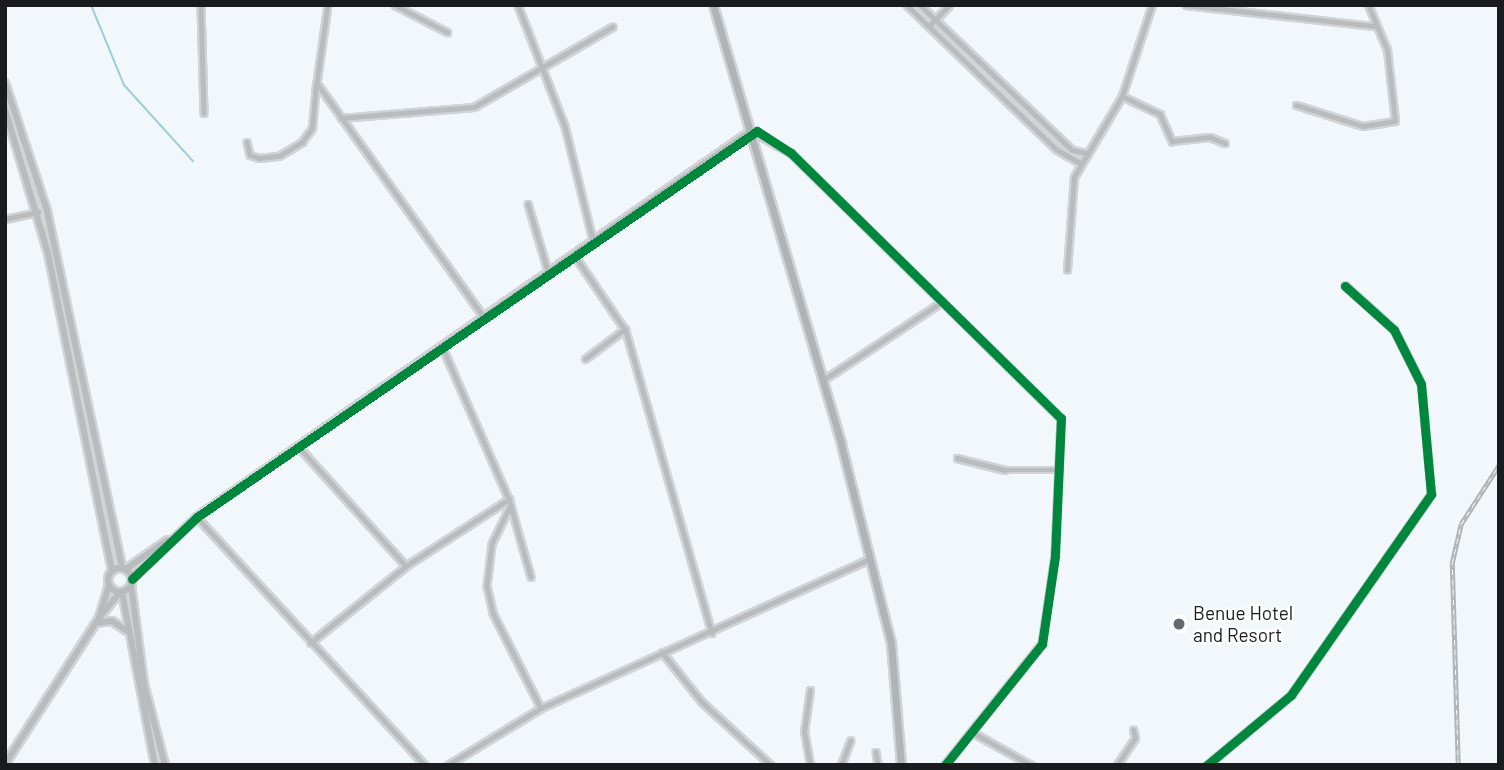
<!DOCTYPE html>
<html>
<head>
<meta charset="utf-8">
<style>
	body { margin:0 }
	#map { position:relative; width:1504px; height:770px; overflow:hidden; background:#f2f7fc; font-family:Barlow,sans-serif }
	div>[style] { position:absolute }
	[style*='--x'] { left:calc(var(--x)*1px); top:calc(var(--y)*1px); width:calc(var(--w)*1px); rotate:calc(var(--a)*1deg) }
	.stream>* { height:2px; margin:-1px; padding:0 1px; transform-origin:1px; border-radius:1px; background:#9bcedc }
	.roads { filter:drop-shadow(2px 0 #d0d4d8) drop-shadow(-2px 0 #d0d4d8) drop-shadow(0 2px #d0d4d8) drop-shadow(0 -2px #d0d4d8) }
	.minor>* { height:4.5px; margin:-2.25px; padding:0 2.25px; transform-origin:2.25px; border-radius:2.25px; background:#b9bbbc }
	.tertiary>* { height:6px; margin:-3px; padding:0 3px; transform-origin:3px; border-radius:3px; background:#b9bbbc }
	.tertiary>.ring { margin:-3px; padding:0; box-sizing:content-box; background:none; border:6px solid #b9bbbc; border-radius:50% }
	.primary>* { height:7px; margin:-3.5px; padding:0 3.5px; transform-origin:3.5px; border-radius:3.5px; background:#b1b4b5 }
	.rail>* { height:4.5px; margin-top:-2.25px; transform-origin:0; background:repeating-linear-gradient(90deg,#fff 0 5px,#b1b3b5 0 10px); box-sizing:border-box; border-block:2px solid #b1b3b5 }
	.cycleway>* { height:9px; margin:-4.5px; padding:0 4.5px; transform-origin:4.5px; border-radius:4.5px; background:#00873e }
	.dots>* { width:19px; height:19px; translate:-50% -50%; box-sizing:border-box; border:4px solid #fff; border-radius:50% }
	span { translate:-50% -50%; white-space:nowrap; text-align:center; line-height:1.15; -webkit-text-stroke:5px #fff; paint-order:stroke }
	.poi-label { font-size:19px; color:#191b1e }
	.left { translate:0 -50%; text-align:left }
	.frame { position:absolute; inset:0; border:7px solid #191b1e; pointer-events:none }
</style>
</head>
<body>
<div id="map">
	<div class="stream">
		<i style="--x:91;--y:5;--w:87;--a:67.6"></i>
		<i style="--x:124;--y:85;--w:103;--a:47.8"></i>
	</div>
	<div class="roads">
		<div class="minor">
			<i style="--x:201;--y:5;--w:108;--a:88.4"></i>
			<i style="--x:328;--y:5;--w:79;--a:98"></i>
			<i style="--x:317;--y:83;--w:287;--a:54.5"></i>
			<i style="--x:395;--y:5;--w:59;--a:27.4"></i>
			<i style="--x:518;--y:5;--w:130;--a:68.8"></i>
			<i style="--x:565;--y:126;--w:117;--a:76.2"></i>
			<i style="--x:907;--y:5;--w:207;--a:44"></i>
			<i style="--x:1056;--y:149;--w:28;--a:30"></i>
			<i style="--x:920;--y:5;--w:210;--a:43.6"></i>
			<i style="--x:1072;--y:150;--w:14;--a:12"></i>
			<i style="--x:1186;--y:5;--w:189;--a:6.4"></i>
			<i style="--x:929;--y:26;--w:29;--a:-46"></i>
			<i style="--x:1122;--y:96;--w:42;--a:25.3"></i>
			<i style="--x:1160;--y:114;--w:30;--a:66"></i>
			<i style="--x:1172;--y:141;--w:38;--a:-6"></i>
			<i style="--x:1210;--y:137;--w:16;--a:22"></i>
			<i style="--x:1296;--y:105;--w:70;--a:17.4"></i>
			<i style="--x:1363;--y:126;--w:32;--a:-9"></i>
			<i style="--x:1395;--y:121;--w:71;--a:-96.4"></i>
			<i style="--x:1387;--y:50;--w:49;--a:-112.9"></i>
			<i style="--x:341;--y:118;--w:133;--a:-4.7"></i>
			<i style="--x:474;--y:107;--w:160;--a:-30.1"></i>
			<i style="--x:751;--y:131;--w:46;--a:28.8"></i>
			<i style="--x:791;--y:153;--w:378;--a:44.5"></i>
			<i style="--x:1061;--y:418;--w:138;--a:92.5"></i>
			<i style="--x:1055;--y:556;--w:89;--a:98.4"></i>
			<i style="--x:1042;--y:644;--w:155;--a:128.7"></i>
			<i style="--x:247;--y:142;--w:13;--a:77"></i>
			<i style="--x:250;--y:155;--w:9;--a:18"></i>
			<i style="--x:259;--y:158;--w:20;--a:-6"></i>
			<i style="--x:279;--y:156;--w:27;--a:-31"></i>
			<i style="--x:302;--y:142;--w:17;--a:-54"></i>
			<i style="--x:312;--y:128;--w:44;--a:-84.8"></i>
			<i style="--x:528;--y:204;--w:73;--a:73.3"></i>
			<i style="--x:5;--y:219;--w:34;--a:-12"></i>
			<i style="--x:575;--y:256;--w:91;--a:55.8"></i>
			<i style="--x:626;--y:331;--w:314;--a:74.1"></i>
			<i style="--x:1067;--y:270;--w:93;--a:-85.7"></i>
			<i style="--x:1074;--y:177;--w:94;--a:-59.3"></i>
			<i style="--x:1122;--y:96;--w:96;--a:-71.8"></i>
			<i style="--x:442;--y:346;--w:167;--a:66.4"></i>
			<i style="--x:509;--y:499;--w:81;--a:74.2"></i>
			<i style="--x:585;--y:359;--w:50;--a:-36.9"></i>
			<i style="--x:822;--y:381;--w:144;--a:-33.4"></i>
			<i style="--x:298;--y:446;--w:161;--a:48"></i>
			<i style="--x:957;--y:458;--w:49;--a:14"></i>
			<i style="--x:1005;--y:470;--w:55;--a:0"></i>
			<i style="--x:511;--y:505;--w:43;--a:116"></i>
			<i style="--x:492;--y:544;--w:42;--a:96.8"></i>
			<i style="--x:487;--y:586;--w:28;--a:77"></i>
			<i style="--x:493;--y:613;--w:106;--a:63.2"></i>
			<i style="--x:197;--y:517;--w:337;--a:47.4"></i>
			<i style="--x:310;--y:643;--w:123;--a:-38.7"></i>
			<i style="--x:406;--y:566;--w:123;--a:-33"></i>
			<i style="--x:662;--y:652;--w:64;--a:51.3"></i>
			<i style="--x:702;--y:702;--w:93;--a:42.4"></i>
			<i style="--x:972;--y:732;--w:68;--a:29.2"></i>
			<i style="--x:876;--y:752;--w:13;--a:81"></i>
			<i style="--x:448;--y:765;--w:109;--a:-31.5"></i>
			<i style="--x:541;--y:708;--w:361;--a:-24.4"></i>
			<i style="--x:810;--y:765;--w:34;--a:-100"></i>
			<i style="--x:804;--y:732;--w:42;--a:-81.9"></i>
			<i style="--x:841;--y:765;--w:26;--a:-69"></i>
			<i style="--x:1117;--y:765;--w:32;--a:-56"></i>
			<i style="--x:1135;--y:738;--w:8;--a:-104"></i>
			<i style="--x:1207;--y:765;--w:109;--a:-39.8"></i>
			<i style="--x:1291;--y:695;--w:245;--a:-55.1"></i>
			<i style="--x:1431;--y:494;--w:110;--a:-95.2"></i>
			<i style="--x:1421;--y:384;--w:60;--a:-116.6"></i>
			<i style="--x:1394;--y:330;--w:66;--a:-138.1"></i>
		</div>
		<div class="tertiary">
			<i style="--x:5;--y:83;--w:135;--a:71.8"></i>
			<i style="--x:47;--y:211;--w:365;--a:78.1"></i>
			<i style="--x:5;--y:109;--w:150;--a:73.4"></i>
			<i style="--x:48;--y:253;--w:324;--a:78.6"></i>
			<i class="ring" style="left:108px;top:568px;width:18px;height:18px"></i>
			<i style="--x:126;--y:569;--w:51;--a:-34.6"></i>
			<i style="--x:132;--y:579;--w:90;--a:-43.6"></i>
			<i style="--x:197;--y:517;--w:675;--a:-34.87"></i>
			<i style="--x:131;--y:585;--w:100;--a:82.5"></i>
			<i style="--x:144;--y:684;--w:84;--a:75.5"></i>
			<i style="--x:122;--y:592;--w:176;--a:79.2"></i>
			<i style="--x:99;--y:618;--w:33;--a:-51"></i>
			<i style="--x:96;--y:623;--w:16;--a:-7"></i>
			<i style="--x:112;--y:621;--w:18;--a:34"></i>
			<i style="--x:5;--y:764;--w:174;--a:-57.2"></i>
			<i style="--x:99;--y:618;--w:34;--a:-73"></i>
		</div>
		<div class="primary">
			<i style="--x:713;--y:5;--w:457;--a:73.7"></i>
			<i style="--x:841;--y:444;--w:205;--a:75.9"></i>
			<i style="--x:891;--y:643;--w:122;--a:85.3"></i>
		</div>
	</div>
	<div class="rail">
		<i style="--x:1458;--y:765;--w:202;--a:-91.7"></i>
		<i style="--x:1452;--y:563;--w:40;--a:-77"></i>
		<i style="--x:1461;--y:524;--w:70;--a:-57.2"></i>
	</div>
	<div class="cycleway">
		<i style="--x:132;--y:579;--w:90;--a:-43.6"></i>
		<i style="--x:197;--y:517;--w:680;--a:-34.58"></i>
		<i style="--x:757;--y:131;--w:40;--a:32.9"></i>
		<i style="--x:791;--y:153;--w:378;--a:44.5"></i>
		<i style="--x:1061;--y:418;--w:138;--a:92.5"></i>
		<i style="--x:1055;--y:556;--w:89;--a:98.4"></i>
		<i style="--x:1042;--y:644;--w:155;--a:128.7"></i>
		<i style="--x:1207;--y:765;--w:109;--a:-39.8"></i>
		<i style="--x:1291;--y:695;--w:245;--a:-55.1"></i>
		<i style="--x:1431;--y:494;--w:110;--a:-95.2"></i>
		<i style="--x:1421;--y:384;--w:60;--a:-116.6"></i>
		<i style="--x:1394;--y:330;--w:66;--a:-138.1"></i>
	</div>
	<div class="dots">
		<i style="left:1179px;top:624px;background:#65686c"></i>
	</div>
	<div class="poi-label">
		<span class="left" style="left:1193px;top:624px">Benue Hotel<br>and Resort</span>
	</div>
	<div class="frame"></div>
</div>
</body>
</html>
